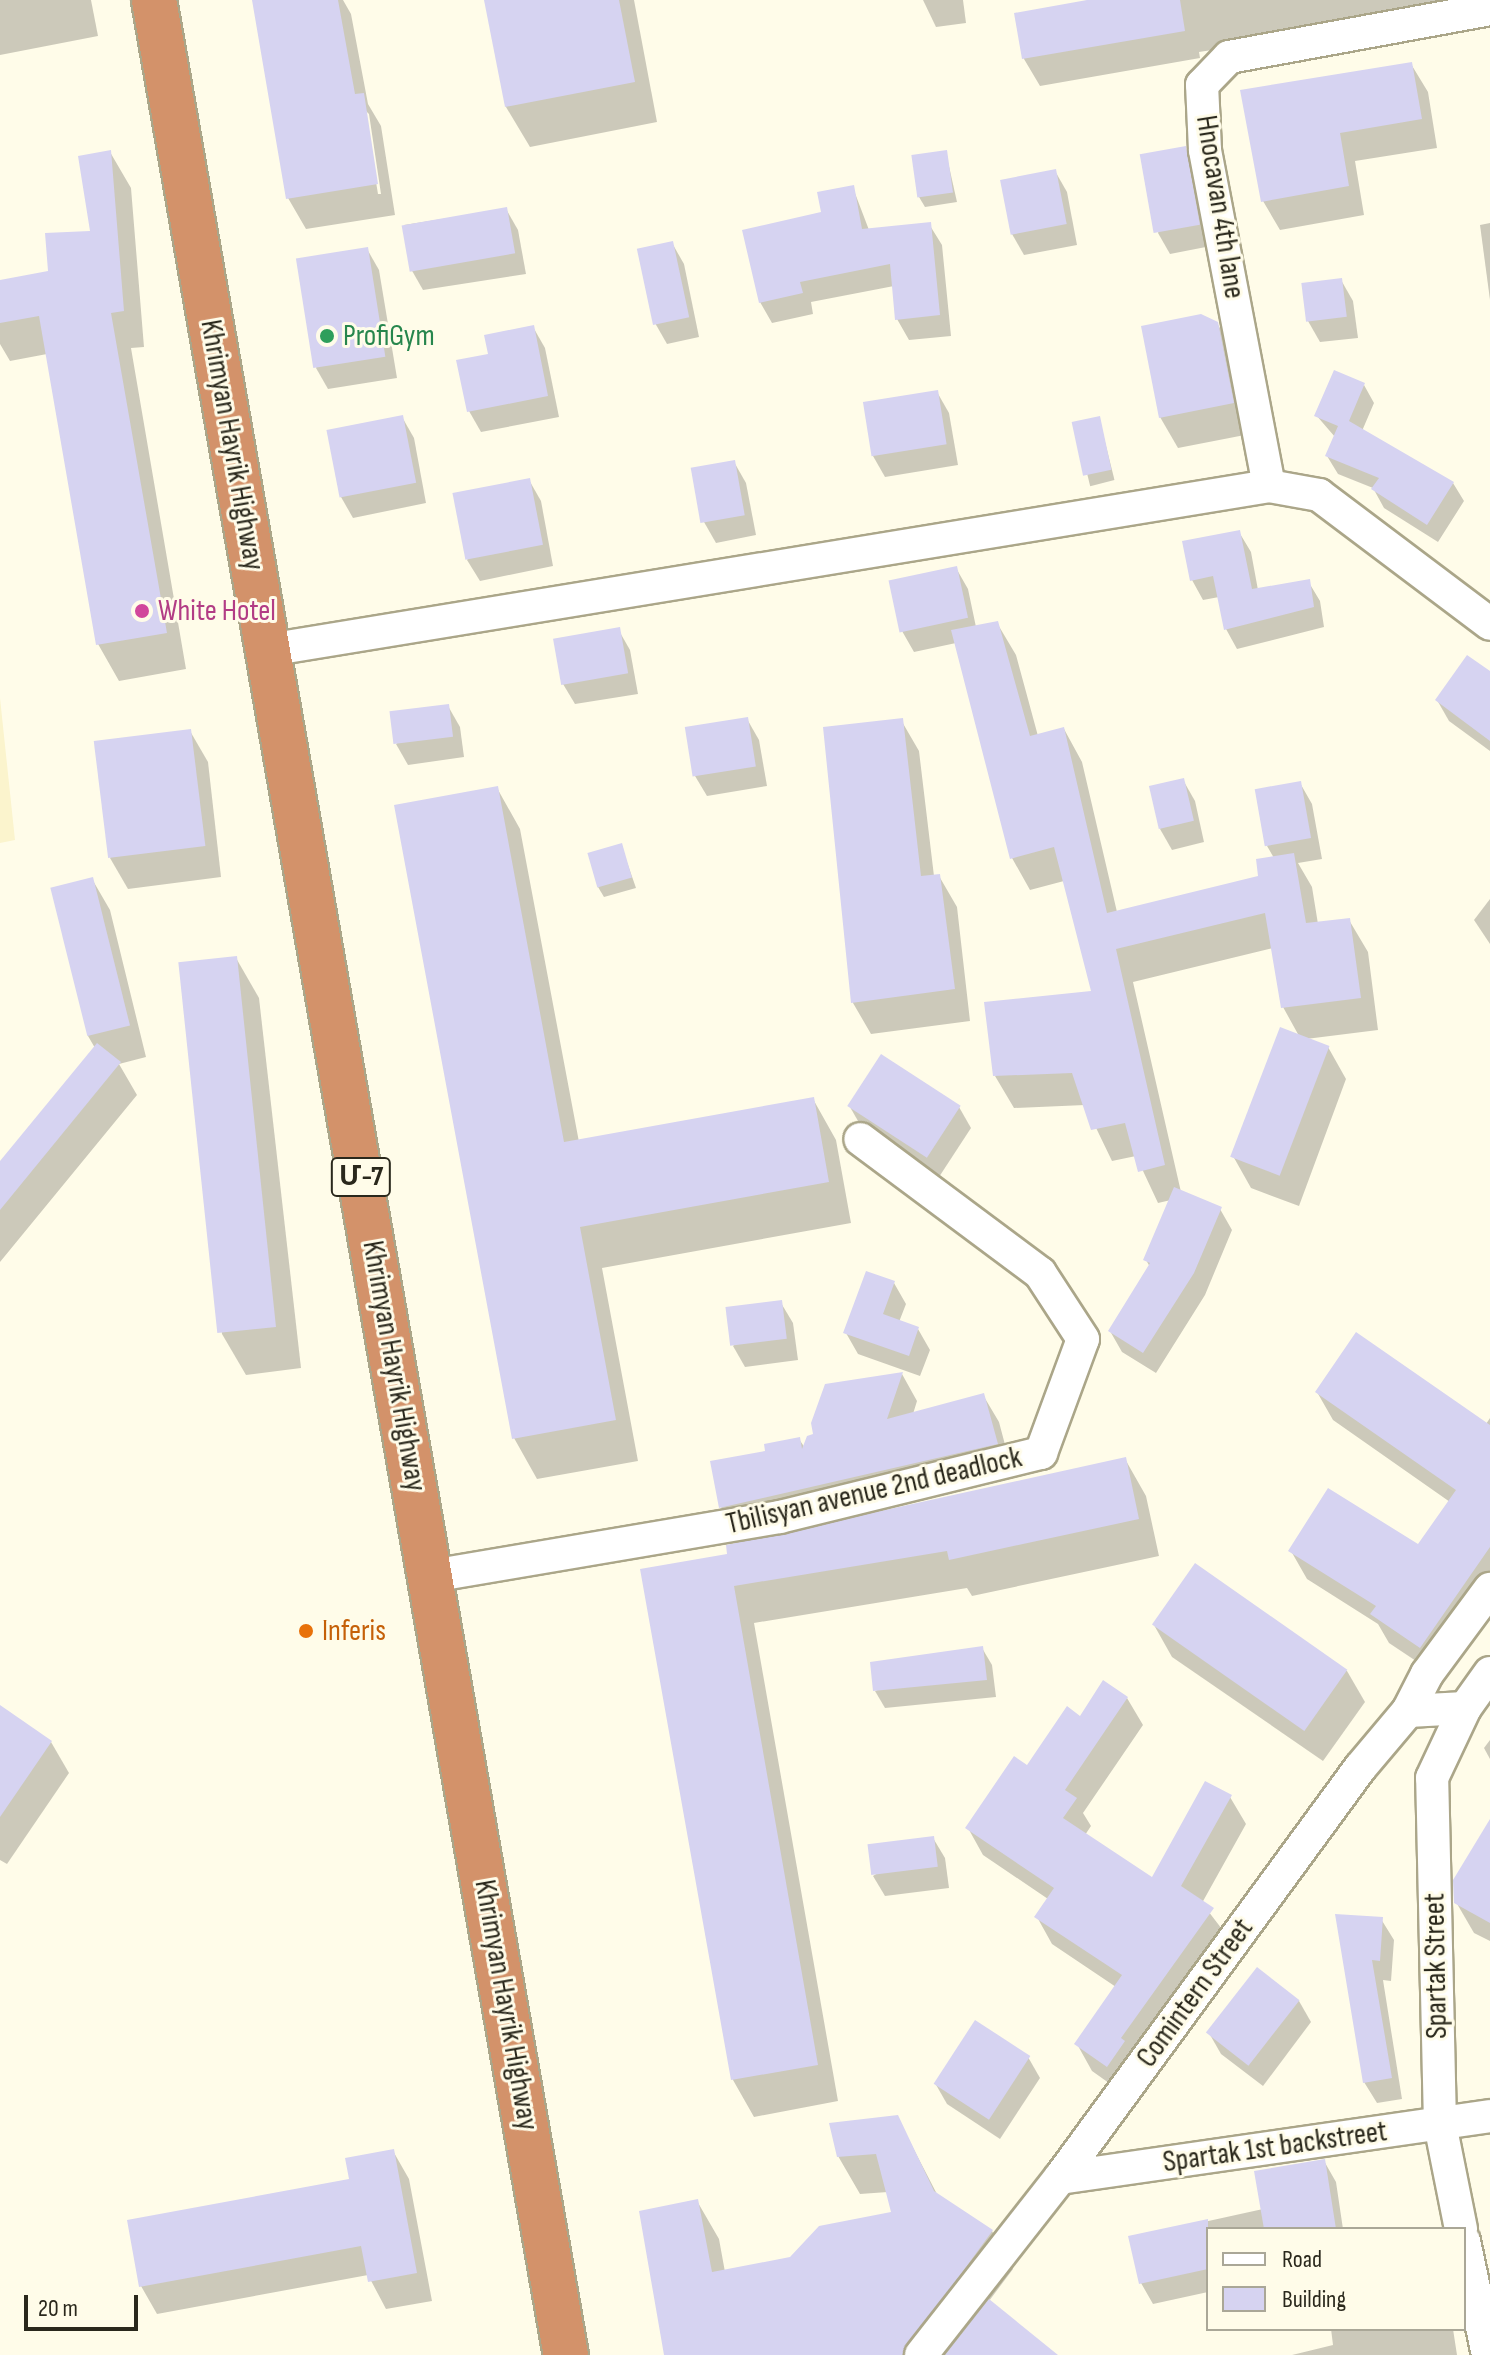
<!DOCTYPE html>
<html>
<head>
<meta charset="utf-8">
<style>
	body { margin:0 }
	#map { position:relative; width:1490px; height:2355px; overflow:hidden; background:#fffce9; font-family:"Sofia Sans Condensed","Noto Sans Armenian",sans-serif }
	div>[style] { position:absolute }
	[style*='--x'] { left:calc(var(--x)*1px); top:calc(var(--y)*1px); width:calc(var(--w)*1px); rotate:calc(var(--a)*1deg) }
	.built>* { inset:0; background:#fbf4cd }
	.shadow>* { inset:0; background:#0003; transform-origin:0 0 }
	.building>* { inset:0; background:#d6d3f1; transform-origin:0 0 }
	.roads { filter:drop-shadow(2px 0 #aba689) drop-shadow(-2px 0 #aba689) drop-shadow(0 2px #aba689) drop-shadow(0 -2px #aba689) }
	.minor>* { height:32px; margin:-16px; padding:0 16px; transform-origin:16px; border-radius:16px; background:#fff }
	.trunk>* { height:44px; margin:-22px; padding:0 22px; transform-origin:22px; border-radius:22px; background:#d3926a }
	.dots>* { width:22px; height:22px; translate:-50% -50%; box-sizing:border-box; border:4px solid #fffce9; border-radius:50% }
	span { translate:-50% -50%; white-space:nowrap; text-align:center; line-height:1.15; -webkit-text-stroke:6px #fffce9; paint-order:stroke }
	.shield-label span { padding:2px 6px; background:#fffce9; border:2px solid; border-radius:6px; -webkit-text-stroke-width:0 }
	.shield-label { font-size:28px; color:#2a281c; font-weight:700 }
	.street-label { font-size:30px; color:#2a281c }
	.leisure-label { font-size:30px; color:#27864d }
	.left { translate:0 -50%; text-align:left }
	.hotel-label { font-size:30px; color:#b23c85 }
	.food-label { font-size:30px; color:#c56008 }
	.legend { position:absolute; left:1206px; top:2227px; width:260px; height:104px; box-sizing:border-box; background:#fffce9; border:2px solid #aaa797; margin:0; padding:10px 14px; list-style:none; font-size:24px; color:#2a281c }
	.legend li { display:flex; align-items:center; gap:16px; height:40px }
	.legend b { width:40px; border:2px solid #aaa797 }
	.scale { position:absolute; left:24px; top:2295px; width:114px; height:36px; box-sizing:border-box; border:4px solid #2a281c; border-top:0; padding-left:10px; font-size:24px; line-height:28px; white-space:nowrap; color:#2a281c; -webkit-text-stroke:6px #fffce9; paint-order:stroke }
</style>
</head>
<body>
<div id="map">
	<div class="built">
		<i style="clip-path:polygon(0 698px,15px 840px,0 843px)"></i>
	</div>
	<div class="shadow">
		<i style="clip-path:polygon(0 0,91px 0,98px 36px,0 55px)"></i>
		<i style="clip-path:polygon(evenodd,254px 0,343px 0,351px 14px,368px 104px,381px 126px,395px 215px,306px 229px,288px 198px,254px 0,364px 109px,369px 114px,381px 194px,378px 194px,364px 109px)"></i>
		<i style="clip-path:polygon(486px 0,634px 0,657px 122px,530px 147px,506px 107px)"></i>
		<i style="clip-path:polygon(923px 0,963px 0,966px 23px,936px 27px)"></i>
		<i style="clip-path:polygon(1099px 0,1490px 0,1490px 7px,1199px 52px,1200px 58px,1040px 86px,1024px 59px,1016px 15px)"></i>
		<i style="clip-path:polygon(1411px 64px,1428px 92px,1437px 148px,1355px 161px,1364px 215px,1280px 230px,1263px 201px)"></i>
		<i style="clip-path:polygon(1185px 148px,1197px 169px,1211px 246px,1170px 254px,1158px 233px)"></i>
		<i style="clip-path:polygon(110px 152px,131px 188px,144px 347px,131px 348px,186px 669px,119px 681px,98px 644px,47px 354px,10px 361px,0 344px,0 282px,50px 272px,92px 233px)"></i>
		<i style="clip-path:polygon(946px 153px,957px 202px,925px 207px,919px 197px)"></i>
		<i style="clip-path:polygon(1055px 171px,1067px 192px,1077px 245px,1024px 255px,1012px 234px)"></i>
		<i style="clip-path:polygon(853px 188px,869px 230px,929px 224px,942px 245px,951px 336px,909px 340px,897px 319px,894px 286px,811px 302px,813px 314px,772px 323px,760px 302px,823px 214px)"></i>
		<i style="clip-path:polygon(506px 209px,518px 230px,526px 274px,423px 290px,411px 269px,404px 225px)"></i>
		<i style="clip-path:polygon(1490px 223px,1490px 300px,1480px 225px)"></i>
		<i style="clip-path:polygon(672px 243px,684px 264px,699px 337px,667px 344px,655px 323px)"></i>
		<i style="clip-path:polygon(367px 249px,379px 270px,397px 378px,328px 389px,316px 368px)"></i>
		<i style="clip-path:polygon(1341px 280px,1353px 301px,1358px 338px,1320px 342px,1308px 321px)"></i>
		<i style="clip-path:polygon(1217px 323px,1235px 355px,1250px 434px,1178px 448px,1160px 417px)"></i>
		<i style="clip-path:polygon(533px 327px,545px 348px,559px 417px,481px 432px,469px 411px,490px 356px)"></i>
		<i style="clip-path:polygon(1364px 385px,1374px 403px,1362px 431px,1453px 483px,1464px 501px,1438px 542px,1384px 508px,1373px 488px,1338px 474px,1327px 456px,1335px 437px,1316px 415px)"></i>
		<i style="clip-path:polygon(937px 392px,949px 413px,958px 465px,885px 477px,873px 456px,865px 403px)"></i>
		<i style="clip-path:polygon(402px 417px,414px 438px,426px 503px,353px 518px,341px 497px)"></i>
		<i style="left:1099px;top:418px;width:64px;height:25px;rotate:76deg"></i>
		<i style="clip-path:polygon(734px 462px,746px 483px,756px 535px,716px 543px,704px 522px)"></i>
		<i style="clip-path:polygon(529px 480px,541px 501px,553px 566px,480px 581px,467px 560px)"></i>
		<i style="clip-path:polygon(1239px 532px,1251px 552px,1258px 590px,1308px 581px,1320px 601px,1324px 627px,1237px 649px,1226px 629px,1219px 597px,1203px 600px,1192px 580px)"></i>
		<i style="clip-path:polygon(956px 568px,968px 589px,976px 627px,997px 623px,1016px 655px,1038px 736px,1064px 729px,1082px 762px,1117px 912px,1261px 878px,1274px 858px,1267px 846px,1300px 783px,1312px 804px,1322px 859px,1298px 863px,1312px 887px,1318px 924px,1349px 920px,1368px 952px,1378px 1030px,1306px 1039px,1328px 1047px,1346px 1079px,1299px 1206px,1251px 1188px,1233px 1156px,1299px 1036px,1283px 1007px,1273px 948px,1133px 982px,1181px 1192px,1220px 1209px,1232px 1230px,1205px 1295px,1156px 1373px,1122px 1352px,1110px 1331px,1150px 1267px,1146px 1260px,1171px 1200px,1158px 1203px,1136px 1156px,1112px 1161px,1085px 1105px,1014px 1108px,995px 1076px,1093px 993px,1064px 881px,1030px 890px,1012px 858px,956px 643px,914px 652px,902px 631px)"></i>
		<i style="clip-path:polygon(618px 629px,630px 650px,638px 694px,575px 704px,563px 684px)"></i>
		<i style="clip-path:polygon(1490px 674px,1490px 751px,1449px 721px,1437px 700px)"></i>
		<i style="clip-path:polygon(448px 706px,460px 727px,464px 757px,408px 765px,396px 744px)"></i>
		<i style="clip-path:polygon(747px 719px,759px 740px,767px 786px,707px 796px,695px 776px)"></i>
		<i style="clip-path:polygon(901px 720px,919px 751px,934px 876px,939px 876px,957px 907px,970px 1021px,871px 1034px,853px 1003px,825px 728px)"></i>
		<i style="clip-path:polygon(190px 731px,208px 762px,221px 877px,128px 889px,110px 858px)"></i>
		<i style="clip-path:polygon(1183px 780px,1195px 801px,1204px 842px,1172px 850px,1160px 829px)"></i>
		<i style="clip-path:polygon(497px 788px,520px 829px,579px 1142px,813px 1099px,836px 1140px,851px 1223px,602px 1268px,638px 1461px,537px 1479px,514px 1438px)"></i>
		<i style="clip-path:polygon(621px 845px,636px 888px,604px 897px,598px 887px)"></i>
		<i style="clip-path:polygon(92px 879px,110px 910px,146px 1057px,119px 1064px,137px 1095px,0 1262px,0 1164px,95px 1048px,88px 1036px)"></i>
		<i style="clip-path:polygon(1490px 899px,1490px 944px,1474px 920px)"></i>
		<i style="clip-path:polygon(236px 958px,259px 998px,301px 1368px,246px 1375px,222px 1334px,180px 964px)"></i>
		<i style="clip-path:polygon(850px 1107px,959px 1107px,971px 1128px,939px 1177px,862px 1128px)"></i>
		<i style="clip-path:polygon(894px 1283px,906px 1304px,899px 1322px,918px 1329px,930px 1350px,920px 1376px,858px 1354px,846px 1333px)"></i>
		<i style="clip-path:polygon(781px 1303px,793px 1323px,798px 1360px,745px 1367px,733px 1346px)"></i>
		<i style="clip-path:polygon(902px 1374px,917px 1401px,913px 1414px,983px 1395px,999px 1422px,1012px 1471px,736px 1534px,721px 1507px,767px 1452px,799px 1439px,805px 1448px)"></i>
		<i style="clip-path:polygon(1317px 1392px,1486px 1424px,1490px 1418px,1490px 1597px,1437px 1675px,1389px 1643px,1378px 1624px,1307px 1579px,1291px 1551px,1418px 1547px,1450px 1502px,1333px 1420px)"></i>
		<i style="clip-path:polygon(1125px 1459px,1146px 1496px,1159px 1556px,972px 1596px,967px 1588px,754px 1623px,838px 2101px,754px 2117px,733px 2080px,643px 1571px,730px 1556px)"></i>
		<i style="clip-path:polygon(1154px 1625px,1347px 1671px,1365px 1702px,1323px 1761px,1172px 1657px)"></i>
		<i style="clip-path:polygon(982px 1648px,992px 1665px,996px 1697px,885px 1708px,875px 1691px)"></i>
		<i style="clip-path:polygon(1127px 1698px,1143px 1725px,1083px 1813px,1091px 1826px,1085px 1835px,1153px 1880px,1230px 1797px,1246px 1824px,1202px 1903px,1228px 1937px,1123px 2093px,1092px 2071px,1077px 2044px,1116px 1987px,1052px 1944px,1037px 1917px,1048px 1899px,983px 1855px,968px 1828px,1080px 1718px)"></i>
		<i style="clip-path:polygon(0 1708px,51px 1742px,69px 1773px,7px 1864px,0 1860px)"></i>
		<i style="clip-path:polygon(1490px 1740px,1490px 1759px,1484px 1748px)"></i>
		<i style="clip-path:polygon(933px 1838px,945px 1858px,949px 1888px,885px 1896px,873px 1876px)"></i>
		<i style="clip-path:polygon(1490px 1853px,1490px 1941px,1474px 1933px,1456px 1902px)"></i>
		<i style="clip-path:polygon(1337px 1916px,1381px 1919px,1394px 1940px,1391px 1981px,1383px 1980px,1402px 2099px,1377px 2103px,1364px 2082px)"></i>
		<i style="clip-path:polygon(1257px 1970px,1299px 2001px,1311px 2022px,1263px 2086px,1221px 2054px,1209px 2033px)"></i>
		<i style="clip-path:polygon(1028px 2057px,1040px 2078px,1000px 2139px,947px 2104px,935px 2083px)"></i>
		<i style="clip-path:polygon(897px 2117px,938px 2196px,992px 2231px,1013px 2269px,989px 2301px,1054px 2355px,667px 2355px,697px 2201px,719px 2239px,725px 2272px,791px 2259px,893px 2214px,888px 2192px,860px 2194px,838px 2156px)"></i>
		<i style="clip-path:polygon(393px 2151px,409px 2179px,432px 2301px,386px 2309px,368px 2275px,157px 2314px,141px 2286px,351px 2181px)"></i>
		<i style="clip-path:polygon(1324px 2161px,1336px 2182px,1343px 2229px,1208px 2229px,1208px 2292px,1153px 2304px,1141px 2283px,1131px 2238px,1263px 2209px)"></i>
		<i style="clip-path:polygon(1331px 2329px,1453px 2329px,1457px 2355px,1292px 2355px,1333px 2345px)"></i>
	</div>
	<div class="building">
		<i style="clip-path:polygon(252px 0,338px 0,355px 94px,364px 93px,378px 184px,286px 199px)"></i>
		<i style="clip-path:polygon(484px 0,619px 0,635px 82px,505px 107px)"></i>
		<i style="clip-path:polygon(1087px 0,1180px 0,1185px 31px,1022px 59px,1014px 13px)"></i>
		<i style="clip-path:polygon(1412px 62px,1422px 119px,1340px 133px,1349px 186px,1261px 202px,1240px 90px)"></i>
		<i style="left:1186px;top:146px;width:80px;height:47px;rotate:80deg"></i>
		<i style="clip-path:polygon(111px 150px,124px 311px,111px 313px,167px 633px,96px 645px,39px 316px,0 323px,0 280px,48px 271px,45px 233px,90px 231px,78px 156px)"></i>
		<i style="left:947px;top:150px;width:43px;height:36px;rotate:82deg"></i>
		<i style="left:1056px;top:169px;width:56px;height:57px;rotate:79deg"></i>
		<i style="clip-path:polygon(854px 185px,862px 229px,931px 222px,940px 315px,895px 320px,890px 264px,800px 282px,803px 293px,759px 303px,742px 230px,821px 212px,817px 192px)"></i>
		<i style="left:507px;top:207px;width:47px;height:107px;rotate:80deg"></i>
		<i style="left:673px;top:241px;width:78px;height:37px;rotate:78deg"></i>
		<i style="left:368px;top:247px;width:111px;height:73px;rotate:81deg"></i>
		<i style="left:1342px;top:278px;width:39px;height:41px;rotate:83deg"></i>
		<i style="clip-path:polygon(1201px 314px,1218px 322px,1234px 403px,1159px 418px,1141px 326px)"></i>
		<i style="clip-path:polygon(534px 325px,548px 396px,467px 412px,456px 360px,488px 354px,484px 335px)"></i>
		<i style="clip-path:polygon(1334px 370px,1365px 383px,1349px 421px,1454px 482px,1427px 525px,1371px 489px,1379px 478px,1325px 456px,1338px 426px,1314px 416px)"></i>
		<i style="left:938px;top:390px;width:55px;height:76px;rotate:81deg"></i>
		<i style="left:403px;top:415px;width:69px;height:78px;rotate:79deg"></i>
		<i style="left:1100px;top:416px;width:55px;height:29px;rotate:78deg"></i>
		<i style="left:735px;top:460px;width:56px;height:45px;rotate:80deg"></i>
		<i style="left:530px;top:478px;width:68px;height:79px;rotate:79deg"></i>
		<i style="clip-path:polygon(1240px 530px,1252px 589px,1310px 579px,1314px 607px,1224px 630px,1213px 576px,1190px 581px,1182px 541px)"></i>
		<i style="left:957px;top:566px;width:53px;height:70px;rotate:78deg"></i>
		<i style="clip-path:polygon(998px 621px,1030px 736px,1064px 727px,1107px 913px,1258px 876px,1256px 859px,1294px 853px,1306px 923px,1350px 918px,1361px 998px,1281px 1008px,1265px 913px,1116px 949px,1165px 1165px,1138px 1172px,1125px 1123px,1091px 1130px,1072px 1073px,993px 1076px,984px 1002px,1091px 991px,1054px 847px,1010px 859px,951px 630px)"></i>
		<i style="left:620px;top:627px;width:47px;height:68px;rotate:80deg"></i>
		<i style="clip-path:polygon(1467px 655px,1490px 671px,1490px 741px,1435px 700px)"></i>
		<i style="left:449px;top:704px;width:33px;height:60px;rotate:83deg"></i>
		<i style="left:748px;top:717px;width:50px;height:64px;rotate:81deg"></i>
		<i style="clip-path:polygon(903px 718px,921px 876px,940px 874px,955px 989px,851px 1003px,823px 727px)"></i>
		<i style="left:191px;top:729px;width:118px;height:98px;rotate:83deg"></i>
		<i style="left:1184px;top:778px;width:44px;height:36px;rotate:77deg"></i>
		<i style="left:1301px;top:781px;width:58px;height:47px;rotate:80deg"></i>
		<i style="clip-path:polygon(498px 786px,564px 1142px,814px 1097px,829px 1182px,580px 1227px,616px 1420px,512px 1439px,394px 805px)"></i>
		<i style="left:622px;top:843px;width:36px;height:36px;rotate:74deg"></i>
		<i style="left:93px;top:877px;width:153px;height:44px;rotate:76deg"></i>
		<i style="left:237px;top:956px;width:373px;height:59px;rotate:84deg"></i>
		<i style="left:1280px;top:1027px;width:53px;height:139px;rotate:21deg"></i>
		<i style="clip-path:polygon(97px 1043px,121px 1062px,0 1210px,0 1161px)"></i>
		<i style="left:881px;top:1054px;width:95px;height:62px;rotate:33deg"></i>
		<i style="clip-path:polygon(1174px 1187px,1222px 1207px,1194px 1273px,1143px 1353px,1108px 1331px,1150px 1263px,1143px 1260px)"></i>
		<i style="clip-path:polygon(866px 1271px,895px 1281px,883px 1314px,919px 1327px,909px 1356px,843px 1333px)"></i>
		<i style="left:782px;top:1300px;width:39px;height:57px;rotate:83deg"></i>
		<i style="clip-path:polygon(1356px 1332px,1490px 1425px,1490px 1547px,1420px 1648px,1370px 1614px,1376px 1606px,1288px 1551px,1328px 1488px,1418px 1544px,1456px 1490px,1315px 1392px)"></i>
		<i style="clip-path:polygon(903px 1372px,887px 1419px,984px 1393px,998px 1444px,719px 1508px,710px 1461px,765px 1451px,764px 1444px,800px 1437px,802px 1449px,807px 1436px,813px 1434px,811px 1423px,825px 1384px)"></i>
		<i style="clip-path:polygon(1126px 1457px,1139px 1519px,949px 1560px,947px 1551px,734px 1586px,818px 2065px,731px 2080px,640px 1569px,727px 1554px,726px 1545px)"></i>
		<i style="left:1195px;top:1563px;width:186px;height:75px;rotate:35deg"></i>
		<i style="clip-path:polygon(983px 1646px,987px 1680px,873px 1691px,870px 1662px)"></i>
		<i style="clip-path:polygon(1103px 1680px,1128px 1697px,1065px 1790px,1077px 1798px,1063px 1818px,1152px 1877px,1205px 1781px,1232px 1795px,1181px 1886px,1214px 1908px,1121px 2038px,1125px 2041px,1107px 2067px,1074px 2044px,1122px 1975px,1034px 1917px,1054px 1888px,965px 1828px,1014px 1756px,1027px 1765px,1067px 1706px,1080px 1716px)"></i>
		<i style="clip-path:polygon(0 1705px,52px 1741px,0 1817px)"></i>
		<i style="clip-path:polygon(1490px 1819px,1490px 1923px,1454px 1903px,1453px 1880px)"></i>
		<i style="left:934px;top:1836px;width:31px;height:67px;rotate:83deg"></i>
		<i style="clip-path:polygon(1335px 1914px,1383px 1917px,1380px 1961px,1372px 1960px,1392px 2078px,1363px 2083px)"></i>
		<i style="left:1257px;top:1967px;width:54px;height:83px;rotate:38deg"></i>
		<i style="left:975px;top:2020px;width:66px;height:76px;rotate:33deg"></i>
		<i style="clip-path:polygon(898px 2115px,934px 2191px,993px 2230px,902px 2355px,664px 2355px,639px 2211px,698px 2199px,712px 2272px,790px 2257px,819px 2226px,891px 2212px,876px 2154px,837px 2157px,829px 2123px)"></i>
		<i style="clip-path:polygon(394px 2149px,417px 2273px,368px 2282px,361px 2246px,139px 2287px,127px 2220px,349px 2179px,345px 2158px)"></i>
		<i style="clip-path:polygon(1325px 2159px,1336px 2229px,1264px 2229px,1254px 2171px)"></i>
		<i style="clip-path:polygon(1208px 2219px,1208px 2269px,1139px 2284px,1128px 2236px)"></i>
		<i style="clip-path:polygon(989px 2299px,1058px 2355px,945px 2355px)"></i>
	</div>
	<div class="roads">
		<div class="minor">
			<i style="--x:1269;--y:486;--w:342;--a:-100.8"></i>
			<i style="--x:1205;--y:150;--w:65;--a:-92.6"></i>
			<i style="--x:1202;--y:85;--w:39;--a:-46"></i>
			<i style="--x:1229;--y:57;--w:265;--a:-10.4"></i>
			<i style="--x:268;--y:650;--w:1014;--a:-9.3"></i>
			<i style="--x:1269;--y:486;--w:51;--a:10.2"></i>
			<i style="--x:1319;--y:495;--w:214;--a:37"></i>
			<i style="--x:431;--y:1576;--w:354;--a:-9.6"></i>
			<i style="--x:780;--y:1517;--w:269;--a:-13.8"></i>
			<i style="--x:1041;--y:1453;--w:121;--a:-69.8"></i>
			<i style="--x:1083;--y:1339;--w:79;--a:-123.1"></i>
			<i style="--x:1040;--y:1273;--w:224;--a:-143.3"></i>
			<i style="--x:1408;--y:1711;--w:42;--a:-62.8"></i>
			<i style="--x:1427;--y:1674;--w:106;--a:-53.5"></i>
			<i style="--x:1060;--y:2178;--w:434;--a:-8.2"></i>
			<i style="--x:1461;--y:2229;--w:107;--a:-101.3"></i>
			<i style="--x:1440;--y:2124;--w:346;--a:-91.3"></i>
			<i style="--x:1432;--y:1778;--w:77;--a:-64.8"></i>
			<i style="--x:1464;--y:2241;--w:116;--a:78.1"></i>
			<i style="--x:921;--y:2355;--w:225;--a:-51.9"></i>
			<i style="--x:1060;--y:2178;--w:508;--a:-53.81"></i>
			<i style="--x:1360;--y:1768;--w:75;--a:-49.9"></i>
			<i style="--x:1408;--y:1711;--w:57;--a:-3"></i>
			<i style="--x:1465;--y:1708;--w:43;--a:-54.5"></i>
		</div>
		<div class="trunk">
			<i style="--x:154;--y:0;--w:2391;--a:80.08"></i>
		</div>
	</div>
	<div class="dots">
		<i style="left:327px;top:336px;background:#2e9e5b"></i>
		<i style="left:142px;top:611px;background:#d1479c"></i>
		<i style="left:306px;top:1631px;background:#e8710a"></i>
	</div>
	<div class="shield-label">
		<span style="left:361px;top:1177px">Մ-7</span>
	</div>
	<div class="street-label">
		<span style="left:1220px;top:207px;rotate:81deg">Hnocavan 4th lane</span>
		<span style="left:232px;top:445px;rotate:80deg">Khrimyan Hayrik Highway</span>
		<span style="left:394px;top:1366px;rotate:80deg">Khrimyan Hayrik Highway</span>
		<span style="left:874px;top:1491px;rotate:-13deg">Tbilisyan avenue 2nd deadlock</span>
		<span style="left:1436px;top:1966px;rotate:-91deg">Spartak Street</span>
		<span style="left:1195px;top:1993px;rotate:-54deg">Comintern Street</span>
		<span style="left:506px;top:2005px;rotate:80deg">Khrimyan Hayrik Highway</span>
		<span style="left:1275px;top:2147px;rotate:-8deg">Spartak 1st backstreet</span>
	</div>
	<div class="leisure-label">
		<span class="left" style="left:343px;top:336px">ProfiGym</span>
	</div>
	<div class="hotel-label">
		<span class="left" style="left:158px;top:611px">White Hotel</span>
	</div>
	<div class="food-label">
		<span class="left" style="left:322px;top:1631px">Inferis</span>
	</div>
	<ul class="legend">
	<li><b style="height:10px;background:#fff"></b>Road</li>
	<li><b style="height:22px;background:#d6d3f1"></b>Building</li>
	</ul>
	<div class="scale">20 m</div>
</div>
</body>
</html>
